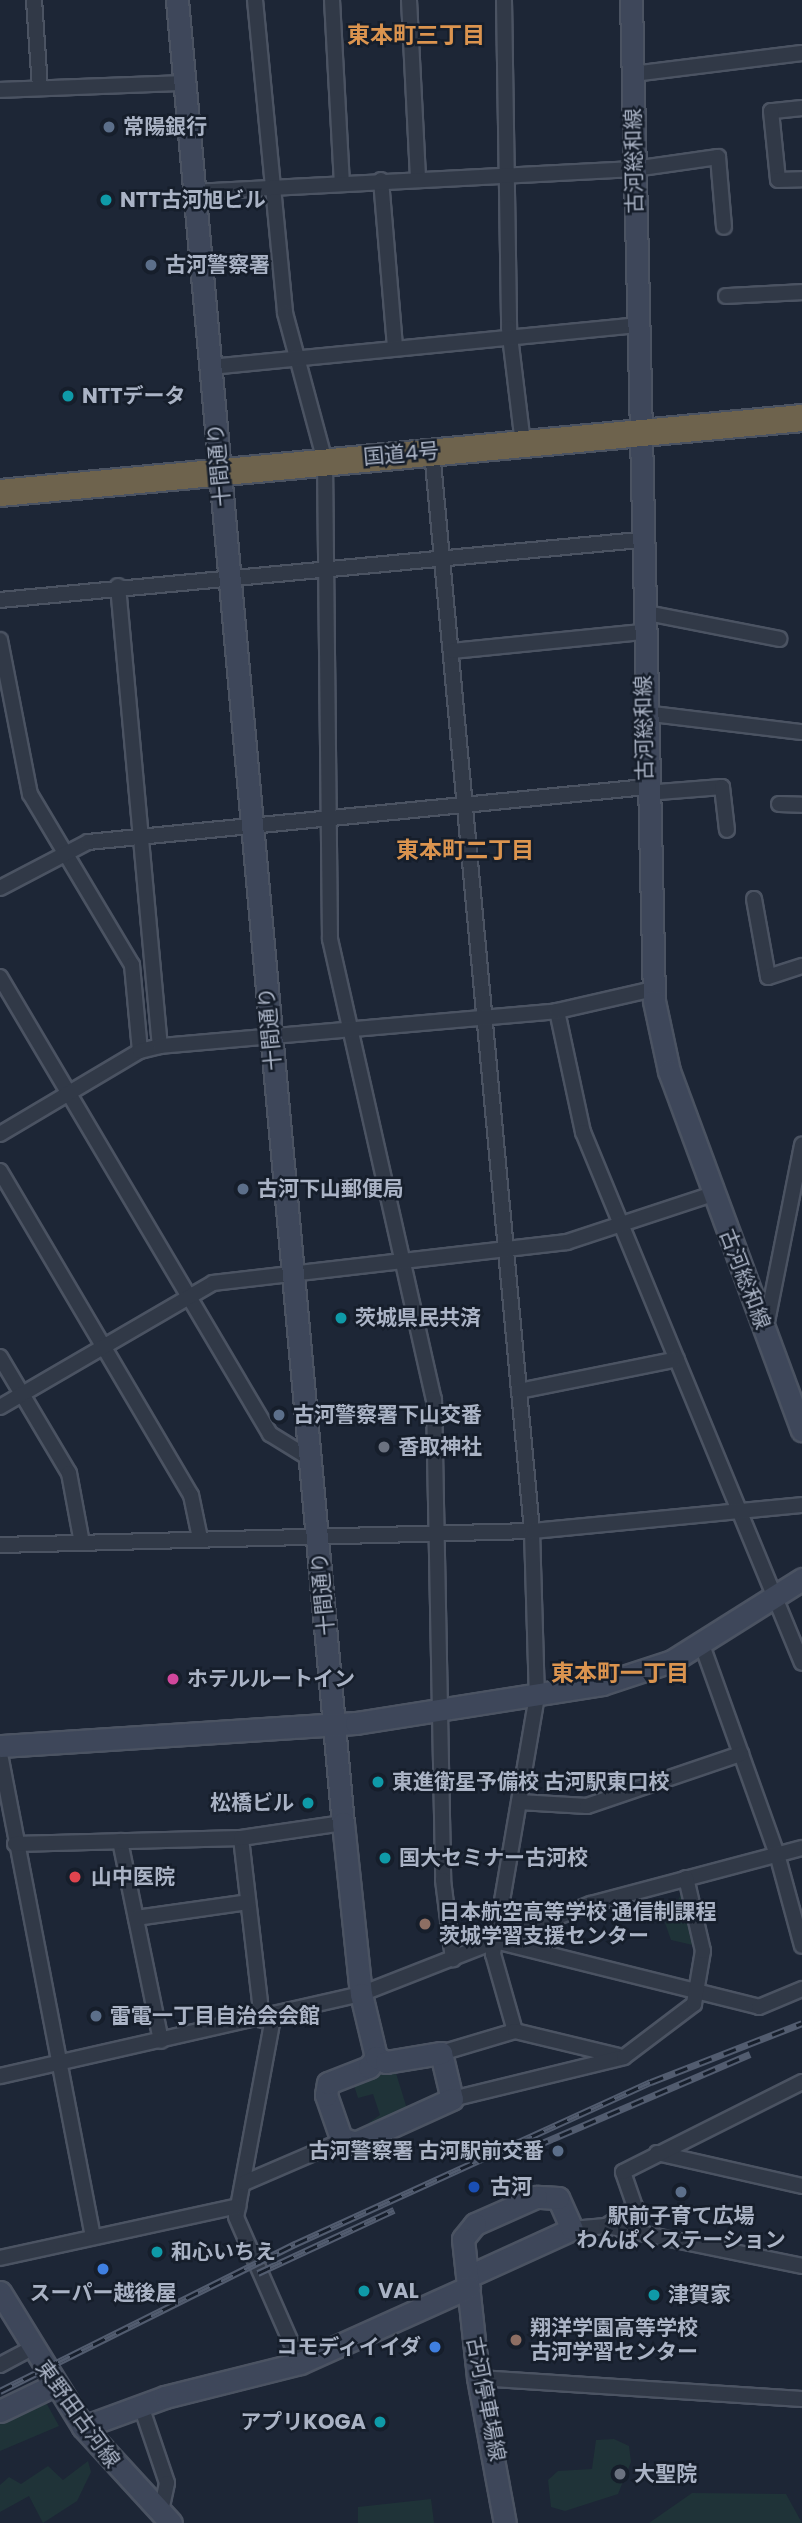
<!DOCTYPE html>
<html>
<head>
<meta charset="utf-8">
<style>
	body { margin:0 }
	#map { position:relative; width:802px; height:2523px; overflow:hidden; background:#1d2636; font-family:Poppins,"Noto Sans JP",sans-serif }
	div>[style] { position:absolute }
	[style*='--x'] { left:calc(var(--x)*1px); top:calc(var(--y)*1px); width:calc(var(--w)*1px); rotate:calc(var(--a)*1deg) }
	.green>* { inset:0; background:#1f3338 }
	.roads { filter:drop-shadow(2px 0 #4b5362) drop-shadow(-2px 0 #4b5362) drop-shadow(0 2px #4b5362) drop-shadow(0 -2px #4b5362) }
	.street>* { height:14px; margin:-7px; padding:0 7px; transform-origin:7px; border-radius:7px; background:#313947 }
	.secondary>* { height:21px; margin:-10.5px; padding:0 10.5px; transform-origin:10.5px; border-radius:10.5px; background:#3e475a }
	.highway>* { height:26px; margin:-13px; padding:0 13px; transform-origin:13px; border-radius:13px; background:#6e634d }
	.rail>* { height:7px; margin-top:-3.5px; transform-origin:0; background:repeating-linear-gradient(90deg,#161e2b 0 13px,#525c6f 0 26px); box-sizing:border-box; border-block:2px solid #525c6f }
	.dots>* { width:19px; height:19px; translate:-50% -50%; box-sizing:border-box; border:4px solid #161e2b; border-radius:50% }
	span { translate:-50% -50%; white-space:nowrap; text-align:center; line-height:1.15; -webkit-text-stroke:5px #161e2b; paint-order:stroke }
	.poi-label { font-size:21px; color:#aab3c5; font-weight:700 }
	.left { translate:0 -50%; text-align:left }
	.right { translate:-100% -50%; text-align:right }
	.street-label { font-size:21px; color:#aab3c5 }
	.neighbourhood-label { font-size:23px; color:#db944f; font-weight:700 }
</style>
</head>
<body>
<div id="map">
	<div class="green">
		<i style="clip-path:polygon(683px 1891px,697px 1946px,671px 1940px,665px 1923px)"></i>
		<i style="clip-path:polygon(395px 2070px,408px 2112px,367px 2124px,380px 2115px,373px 2094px,358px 2098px,353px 2082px)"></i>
		<i style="clip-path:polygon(43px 2397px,59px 2426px,0 2451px,0 2417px)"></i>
		<i style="clip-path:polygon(614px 2439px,629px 2446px,631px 2462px,618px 2494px,565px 2511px,551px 2507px,548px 2480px,558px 2471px,592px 2469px,596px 2440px)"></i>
		<i style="clip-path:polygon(88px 2461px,91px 2472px,77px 2501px,43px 2523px,29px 2496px,0 2512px,0 2485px,9px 2477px,21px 2484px,48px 2466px,63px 2480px)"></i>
		<i style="clip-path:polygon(692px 2493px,786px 2494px,802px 2523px,649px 2523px)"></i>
		<i style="clip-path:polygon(431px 2499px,434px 2523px,358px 2523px,358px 2507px)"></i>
	</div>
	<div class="roads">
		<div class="street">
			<i style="--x:34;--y:0;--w:88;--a:86.1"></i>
			<i style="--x:255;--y:0;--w:314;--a:84.5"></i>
			<i style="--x:285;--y:313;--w:153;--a:74.9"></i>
			<i style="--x:325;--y:461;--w:478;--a:89.4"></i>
			<i style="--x:330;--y:939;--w:472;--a:77.3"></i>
			<i style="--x:434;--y:1399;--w:481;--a:88.9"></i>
			<i style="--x:443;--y:1880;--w:80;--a:82.8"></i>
			<i style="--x:332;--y:0;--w:182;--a:86.9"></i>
			<i style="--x:409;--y:0;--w:176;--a:87.1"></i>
			<i style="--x:504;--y:0;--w:328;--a:89.1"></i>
			<i style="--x:509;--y:328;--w:116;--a:83.1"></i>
			<i style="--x:633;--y:74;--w:170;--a:-7.1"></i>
			<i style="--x:0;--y:90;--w:185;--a:-2.2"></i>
			<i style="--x:802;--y:108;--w:31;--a:174"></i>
			<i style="--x:771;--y:111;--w:69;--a:84.2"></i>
			<i style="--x:778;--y:180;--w:24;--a:-2"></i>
			<i style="--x:381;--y:180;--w:168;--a:85.2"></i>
			<i style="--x:194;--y:192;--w:441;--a:-3"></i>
			<i style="--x:634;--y:169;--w:85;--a:-8.1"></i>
			<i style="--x:718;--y:157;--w:70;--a:85.1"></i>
			<i style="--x:726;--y:296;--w:76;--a:-3"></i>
			<i style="--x:210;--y:367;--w:430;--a:-5.6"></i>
			<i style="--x:432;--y:451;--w:1085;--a:84.71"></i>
			<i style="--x:532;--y:1531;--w:165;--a:88.3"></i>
			<i style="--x:537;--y:1696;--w:262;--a:99.7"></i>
			<i style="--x:493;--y:1954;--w:80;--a:74.1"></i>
			<i style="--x:118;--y:586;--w:462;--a:84.8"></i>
			<i style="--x:0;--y:600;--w:643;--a:-5.36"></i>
			<i style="--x:642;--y:612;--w:140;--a:11.1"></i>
			<i style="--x:0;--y:640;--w:157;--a:79"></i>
			<i style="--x:30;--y:794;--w:199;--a:59.2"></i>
			<i style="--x:132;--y:965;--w:86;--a:84.7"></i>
			<i style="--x:452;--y:651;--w:191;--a:-5.7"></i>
			<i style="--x:644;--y:713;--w:159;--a:6.9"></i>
			<i style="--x:646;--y:793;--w:76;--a:-4.5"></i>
			<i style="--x:722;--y:787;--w:43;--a:83.4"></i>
			<i style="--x:779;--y:804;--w:23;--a:2"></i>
			<i style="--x:0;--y:888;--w:99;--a:-27.6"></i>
			<i style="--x:88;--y:842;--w:561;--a:-5.63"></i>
			<i style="--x:754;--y:899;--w:79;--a:79.8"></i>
			<i style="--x:768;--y:977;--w:36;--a:-18"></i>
			<i style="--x:0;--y:977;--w:531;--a:59.42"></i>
			<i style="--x:270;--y:1434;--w:46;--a:31.6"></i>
			<i style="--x:557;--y:1011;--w:124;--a:77.9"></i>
			<i style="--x:583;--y:1132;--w:574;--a:67.59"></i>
			<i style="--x:0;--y:1134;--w:163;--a:-30.7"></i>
			<i style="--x:140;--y:1051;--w:21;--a:-14"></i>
			<i style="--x:160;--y:1046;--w:399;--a:-5"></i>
			<i style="--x:557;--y:1011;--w:98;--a:-12.9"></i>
			<i style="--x:0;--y:1171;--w:376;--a:59.5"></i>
			<i style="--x:191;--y:1495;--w:44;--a:78.2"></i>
			<i style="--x:766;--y:1327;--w:186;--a:-78.8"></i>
			<i style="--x:0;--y:1357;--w:135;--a:59.3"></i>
			<i style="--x:69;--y:1473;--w:71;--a:79.5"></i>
			<i style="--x:519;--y:1391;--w:161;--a:-11.4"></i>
			<i style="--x:0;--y:1407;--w:246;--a:-30.2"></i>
			<i style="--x:213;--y:1283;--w:356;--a:-6.6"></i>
			<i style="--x:567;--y:1242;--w:154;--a:-18.2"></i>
			<i style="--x:0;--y:1545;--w:532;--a:-1.51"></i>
			<i style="--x:532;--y:1531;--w:271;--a:-5.5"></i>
			<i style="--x:702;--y:1645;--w:222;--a:70.3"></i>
			<i style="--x:777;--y:1854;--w:95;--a:74.8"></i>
			<i style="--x:0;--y:1754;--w:491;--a:79.1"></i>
			<i style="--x:519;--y:1802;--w:68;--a:3.4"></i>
			<i style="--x:587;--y:1806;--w:163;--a:-18.7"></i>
			<i style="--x:241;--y:1838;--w:183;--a:83.4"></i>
			<i style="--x:120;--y:1841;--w:204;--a:78.4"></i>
			<i style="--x:15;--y:1844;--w:226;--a:-1.5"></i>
			<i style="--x:241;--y:1838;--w:103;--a:-8.4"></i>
			<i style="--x:136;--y:1918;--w:113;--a:-8.1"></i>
			<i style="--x:495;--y:1941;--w:272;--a:14"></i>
			<i style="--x:759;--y:2007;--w:47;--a:-22.7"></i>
			<i style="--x:273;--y:2018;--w:202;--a:100.5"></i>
			<i style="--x:236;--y:2217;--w:159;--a:66.3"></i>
			<i style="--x:441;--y:2053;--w:77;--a:-16.6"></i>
			<i style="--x:515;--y:2031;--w:107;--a:13.5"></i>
			<i style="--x:0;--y:2076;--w:370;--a:-12.8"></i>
			<i style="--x:361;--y:1994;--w:247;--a:-21.4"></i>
			<i style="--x:591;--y:1904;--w:218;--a:-14.9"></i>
			<i style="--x:452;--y:2099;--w:177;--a:-13.7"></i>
			<i style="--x:624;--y:2057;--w:88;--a:-37.1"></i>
			<i style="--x:694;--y:2004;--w:54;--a:-80.4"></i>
			<i style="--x:703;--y:1951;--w:75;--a:-103.1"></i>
			<i style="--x:657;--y:2153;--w:149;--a:12.8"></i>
			<i style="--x:244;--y:2183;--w:109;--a:-23.3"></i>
			<i style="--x:606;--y:2226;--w:35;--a:-33"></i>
			<i style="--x:635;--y:2207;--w:37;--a:-109"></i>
			<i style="--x:623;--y:2172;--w:200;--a:-26.7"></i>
			<i style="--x:572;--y:2229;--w:34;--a:-5"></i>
			<i style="--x:606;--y:2226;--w:200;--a:11.5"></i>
			<i style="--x:0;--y:2258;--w:244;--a:-12.3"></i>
			<i style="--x:0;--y:2365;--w:36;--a:-28"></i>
			<i style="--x:478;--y:2378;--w:325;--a:3.7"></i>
			<i style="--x:141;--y:2406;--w:81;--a:71.3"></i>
			<i style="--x:167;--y:2483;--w:29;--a:102"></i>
		</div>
		<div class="secondary">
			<i style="--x:177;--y:0;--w:1831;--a:84.8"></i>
			<i style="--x:343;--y:1823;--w:172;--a:84"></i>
			<i style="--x:361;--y:1994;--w:65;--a:76.6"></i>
			<i style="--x:631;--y:0;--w:1001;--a:88.68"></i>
			<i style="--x:654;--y:1001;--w:72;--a:77.9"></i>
			<i style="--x:669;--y:1071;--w:383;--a:69.7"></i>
			<i style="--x:0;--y:1746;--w:357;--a:-3.7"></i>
			<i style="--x:356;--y:1723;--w:249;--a:-9"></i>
			<i style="--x:602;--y:1684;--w:74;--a:-18.2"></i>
			<i style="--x:672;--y:1661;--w:154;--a:-32.2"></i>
			<i style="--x:441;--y:2053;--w:47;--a:76.6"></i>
			<i style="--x:452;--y:2099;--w:107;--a:155.6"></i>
			<i style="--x:355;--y:2143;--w:15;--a:-160"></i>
			<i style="--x:341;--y:2138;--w:46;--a:-109.2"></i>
			<i style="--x:326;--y:2095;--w:12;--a:-81"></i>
			<i style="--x:328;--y:2083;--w:44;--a:-21.3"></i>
			<i style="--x:369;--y:2067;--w:12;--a:-55"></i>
			<i style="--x:376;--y:2057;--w:11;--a:27"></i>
			<i style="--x:386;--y:2062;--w:56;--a:-9.3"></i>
			<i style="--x:469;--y:2276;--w:113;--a:-24.5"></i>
			<i style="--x:572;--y:2229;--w:34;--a:-114"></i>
			<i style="--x:558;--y:2198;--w:22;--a:-177"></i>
			<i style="--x:536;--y:2197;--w:67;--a:156.1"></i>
			<i style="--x:475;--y:2224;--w:19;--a:129"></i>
			<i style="--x:463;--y:2239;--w:140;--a:83.8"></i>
			<i style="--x:478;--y:2378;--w:147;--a:79.5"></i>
			<i style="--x:0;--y:2292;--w:158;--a:58.4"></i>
			<i style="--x:83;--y:2427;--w:130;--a:47.5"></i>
			<i style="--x:0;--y:2411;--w:60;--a:-25.7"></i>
			<i style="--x:83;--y:2427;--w:87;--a:-20.1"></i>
			<i style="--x:165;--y:2397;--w:139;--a:-14.1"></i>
			<i style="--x:300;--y:2363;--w:185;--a:-24.2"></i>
		</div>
		<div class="highway">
			<i style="--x:0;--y:493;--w:805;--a:-5.34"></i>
		</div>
	</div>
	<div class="rail">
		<i style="--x:512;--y:2156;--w:259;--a:-23.2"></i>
		<i style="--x:258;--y:2273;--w:150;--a:-24.9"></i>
		<i style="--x:0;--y:2391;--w:330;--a:-26.5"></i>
		<i style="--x:295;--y:2244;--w:391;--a:-24.5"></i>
		<i style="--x:651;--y:2082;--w:162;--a:-21.3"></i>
	</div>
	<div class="dots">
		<i style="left:109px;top:127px;background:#5c6f8a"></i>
		<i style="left:106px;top:200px;background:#0f9aa8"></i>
		<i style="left:151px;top:265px;background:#5c6f8a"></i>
		<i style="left:68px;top:396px;background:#0f9aa8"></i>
		<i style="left:243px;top:1189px;background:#5c6f8a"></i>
		<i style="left:341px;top:1318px;background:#0f9aa8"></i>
		<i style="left:279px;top:1415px;background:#5c6f8a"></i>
		<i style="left:384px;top:1447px;background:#6b7280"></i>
		<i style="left:173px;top:1679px;background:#d1479c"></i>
		<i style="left:378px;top:1782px;background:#0f9aa8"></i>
		<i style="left:308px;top:1803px;background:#0f9aa8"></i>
		<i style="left:385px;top:1858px;background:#0f9aa8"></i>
		<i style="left:75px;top:1877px;background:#e0444e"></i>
		<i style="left:425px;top:1924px;background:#8d6e63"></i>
		<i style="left:96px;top:2016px;background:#5c6f8a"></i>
		<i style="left:558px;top:2151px;background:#5c6f8a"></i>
		<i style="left:474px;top:2187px;background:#1a4fb4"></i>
		<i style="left:681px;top:2192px;background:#5c6f8a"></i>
		<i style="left:157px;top:2252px;background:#0f9aa8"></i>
		<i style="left:103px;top:2269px;background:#3f7fe0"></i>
		<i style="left:364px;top:2291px;background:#0f9aa8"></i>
		<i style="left:654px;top:2295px;background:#0f9aa8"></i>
		<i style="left:516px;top:2340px;background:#8d6e63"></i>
		<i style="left:435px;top:2347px;background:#3f7fe0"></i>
		<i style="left:380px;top:2422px;background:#0f9aa8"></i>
		<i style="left:620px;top:2474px;background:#6b7280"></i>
	</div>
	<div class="poi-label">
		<span class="left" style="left:123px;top:127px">常陽銀行</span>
		<span class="left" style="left:120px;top:200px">NTT古河旭ビル</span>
		<span class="left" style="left:165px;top:265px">古河警察署</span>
		<span class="left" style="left:82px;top:396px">NTTデータ</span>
		<span class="left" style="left:257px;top:1189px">古河下山郵便局</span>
		<span class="left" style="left:355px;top:1318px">茨城県民共済</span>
		<span class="left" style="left:293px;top:1415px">古河警察署下山交番</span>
		<span class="left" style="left:398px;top:1447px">香取神社</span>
		<span class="left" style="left:187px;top:1679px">ホテルルートイン</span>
		<span class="left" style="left:392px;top:1782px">東進衛星予備校 古河駅東口校</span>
		<span class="right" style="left:294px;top:1803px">松橋ビル</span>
		<span class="left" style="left:399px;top:1858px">国大セミナー古河校</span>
		<span class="left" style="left:91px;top:1877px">山中医院</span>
		<span class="left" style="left:439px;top:1924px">日本航空高等学校 通信制課程<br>茨城学習支援センター</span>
		<span class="left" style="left:110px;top:2016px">雷電一丁目自治会会館</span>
		<span class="right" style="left:544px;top:2151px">古河警察署 古河駅前交番</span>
		<span class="left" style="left:490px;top:2187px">古河</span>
		<span style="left:681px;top:2228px">駅前子育て広場<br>わんぱくステーション</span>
		<span class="left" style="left:171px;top:2252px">和心いちえ</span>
		<span class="left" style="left:378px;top:2291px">VAL</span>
		<span style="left:103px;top:2293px">スーパー越後屋</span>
		<span class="left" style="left:668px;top:2295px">津賀家</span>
		<span class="left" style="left:530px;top:2340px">翔洋学園高等学校<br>古河学習センター</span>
		<span class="right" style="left:421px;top:2347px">コモディイイダ</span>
		<span class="right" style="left:366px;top:2422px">アプリKOGA</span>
		<span class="left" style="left:634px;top:2474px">大聖院</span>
	</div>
	<div class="street-label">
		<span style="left:634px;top:161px;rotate:-91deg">古河総和線</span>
		<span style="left:401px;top:454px;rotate:-5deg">国道4号</span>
		<span style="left:219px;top:465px;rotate:-95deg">十間通り</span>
		<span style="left:644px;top:728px;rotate:-91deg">古河総和線</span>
		<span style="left:270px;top:1029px;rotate:-95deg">十間通り</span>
		<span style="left:745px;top:1279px;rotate:69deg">古河総和線</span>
		<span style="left:323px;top:1594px;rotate:-95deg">十間通り</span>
		<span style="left:486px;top:2399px;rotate:79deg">古河停車場線</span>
		<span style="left:78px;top:2414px;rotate:54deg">東野田古河線</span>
	</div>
	<div class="neighbourhood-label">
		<span style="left:416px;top:35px">東本町三丁目</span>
		<span style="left:465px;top:850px">東本町二丁目</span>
		<span style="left:620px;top:1673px">東本町一丁目</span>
	</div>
</div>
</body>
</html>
